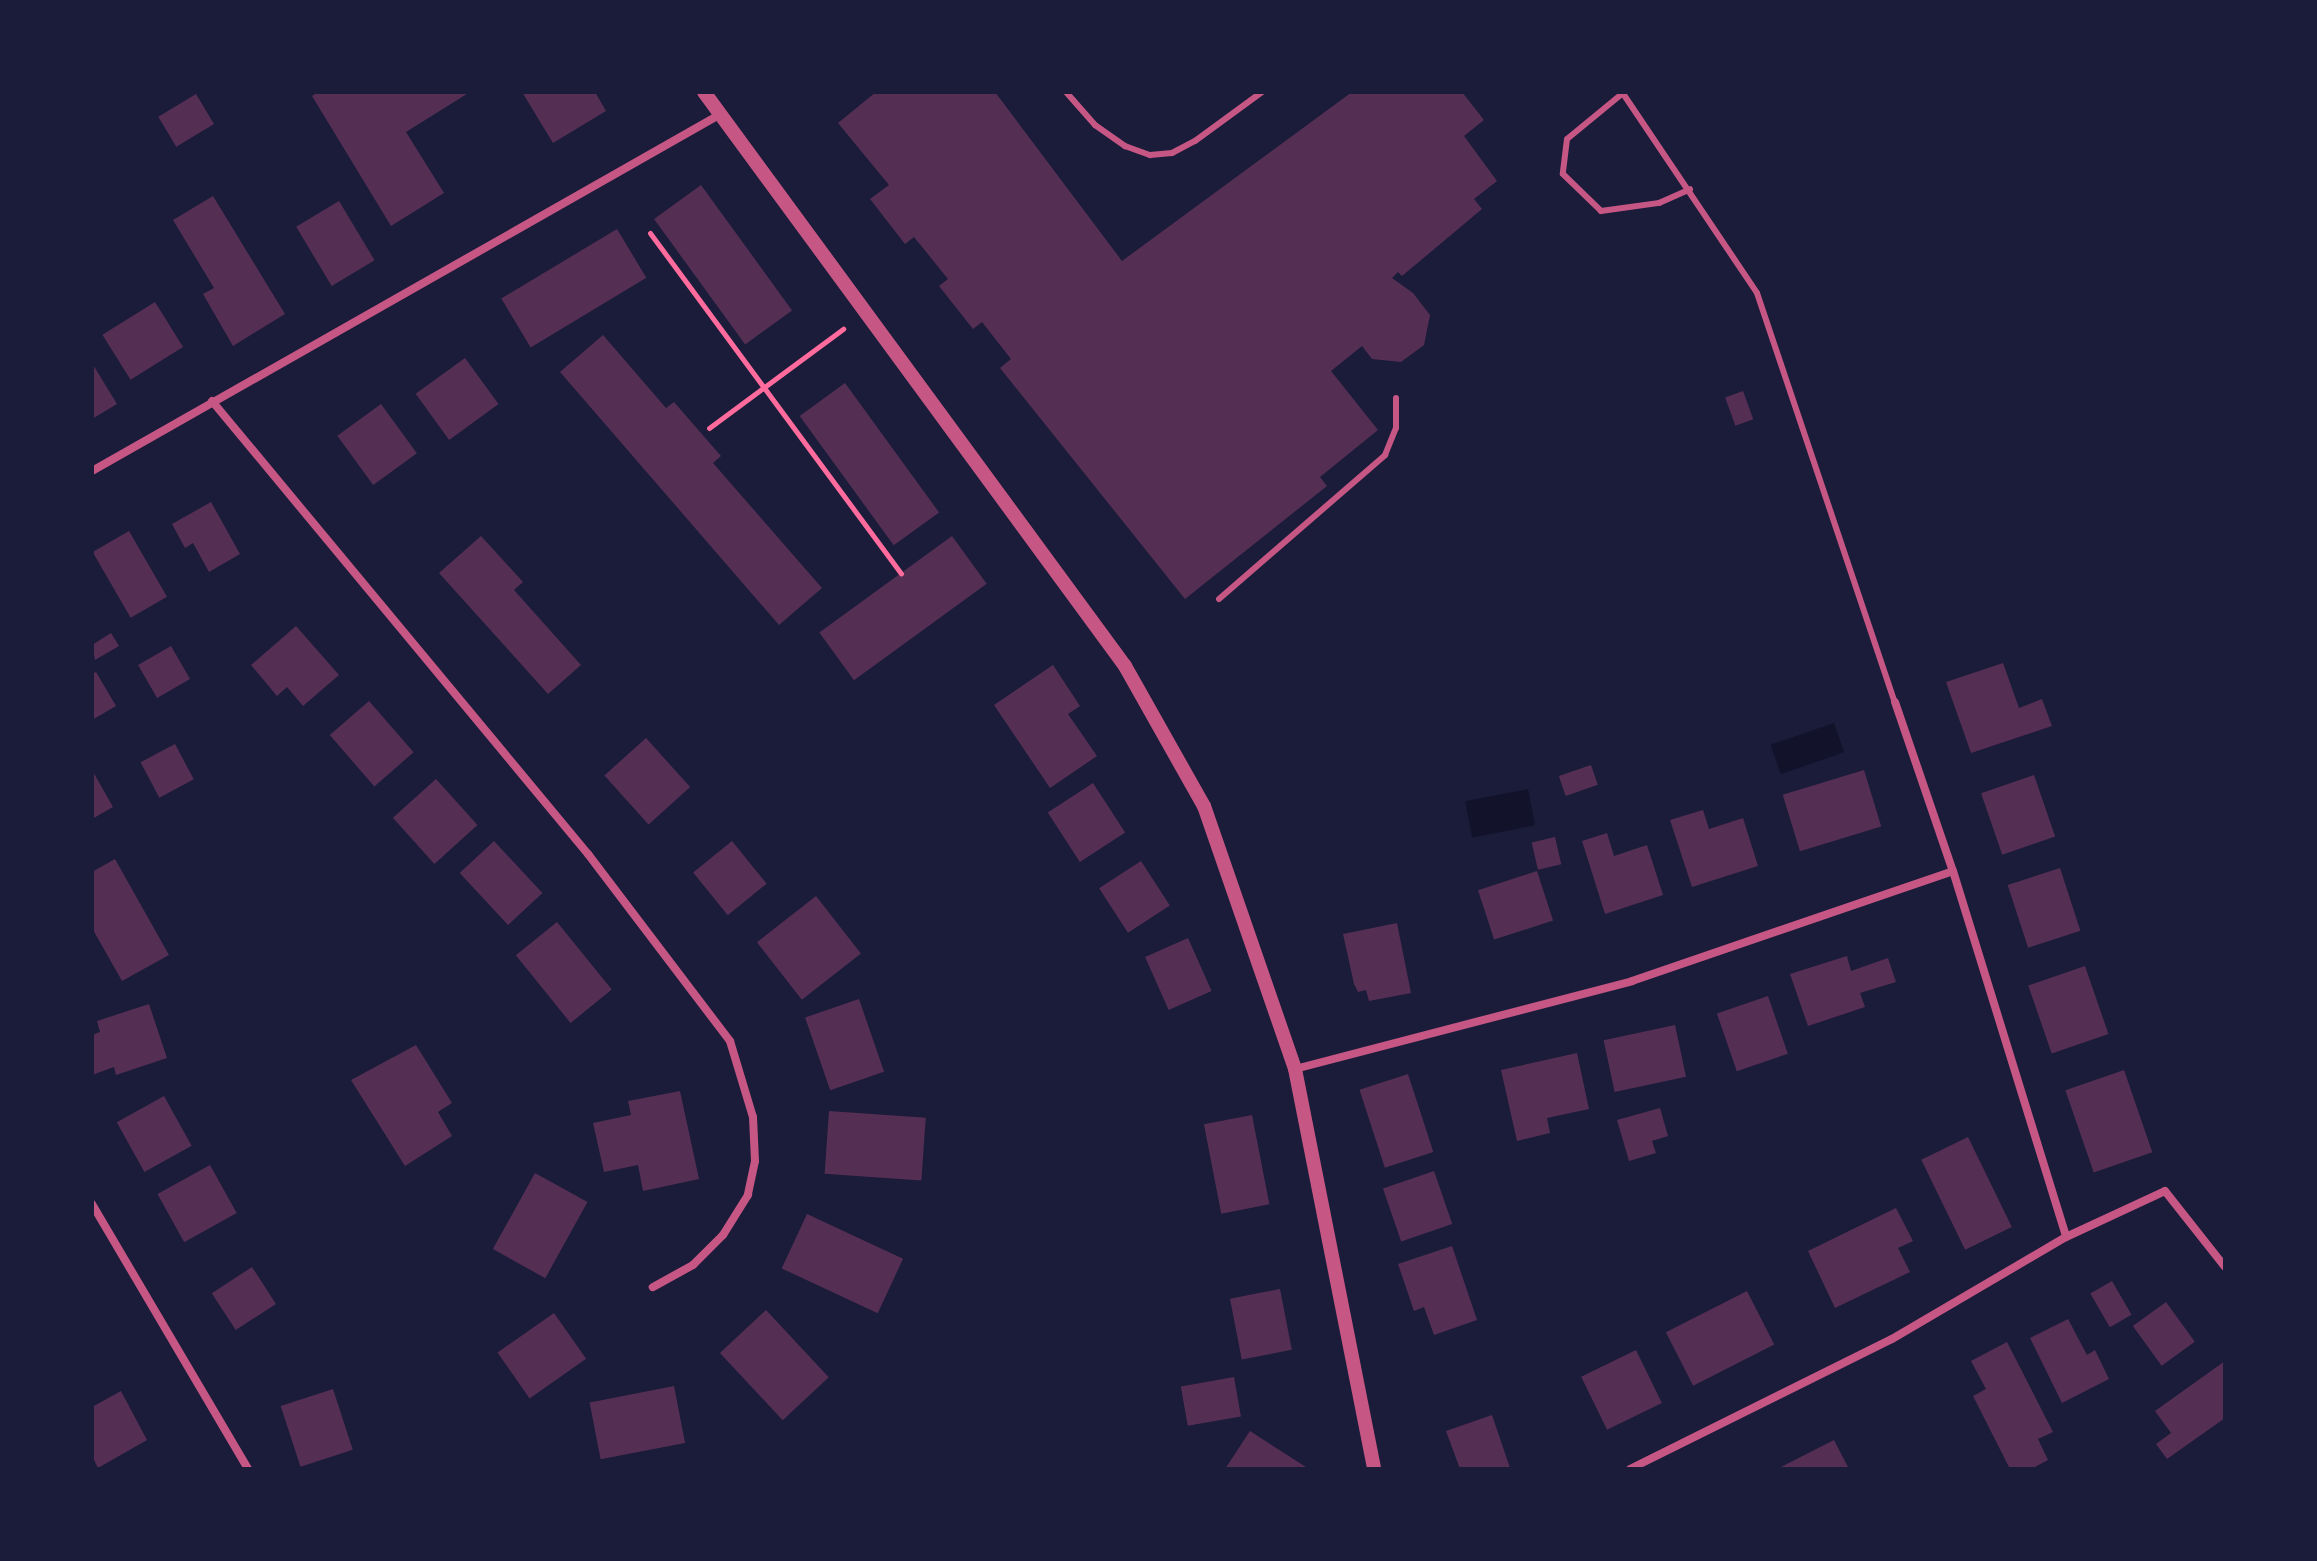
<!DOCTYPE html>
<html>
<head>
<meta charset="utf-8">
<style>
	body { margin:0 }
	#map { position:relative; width:2317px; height:1561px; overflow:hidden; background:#1b1b3a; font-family:Montserrat,sans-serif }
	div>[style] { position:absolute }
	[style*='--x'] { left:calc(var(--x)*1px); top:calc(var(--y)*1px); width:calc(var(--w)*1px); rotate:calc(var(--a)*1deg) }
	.water>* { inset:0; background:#12122b; transform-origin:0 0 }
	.building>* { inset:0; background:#542f53; transform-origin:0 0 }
	.path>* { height:5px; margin:-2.5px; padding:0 2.5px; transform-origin:2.5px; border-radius:2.5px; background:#ff6b9d }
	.service>* { height:6px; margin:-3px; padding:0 3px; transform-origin:3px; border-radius:3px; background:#c65784 }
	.minor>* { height:8px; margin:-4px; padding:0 4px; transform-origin:4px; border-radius:4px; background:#c65784 }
	.tertiary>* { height:14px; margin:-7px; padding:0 7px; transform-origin:7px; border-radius:7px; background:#c65784 }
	span { translate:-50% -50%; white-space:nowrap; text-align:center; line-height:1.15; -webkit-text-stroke:7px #1b1b3a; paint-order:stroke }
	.frame { position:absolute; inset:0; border:94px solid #1b1b3a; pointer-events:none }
</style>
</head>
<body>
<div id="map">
	<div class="water">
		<i style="left:1834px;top:723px;width:31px;height:67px;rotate:71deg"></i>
		<i style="left:1528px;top:789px;width:37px;height:64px;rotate:79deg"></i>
	</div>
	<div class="building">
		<i style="clip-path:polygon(318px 92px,470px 92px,406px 132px,444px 193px,391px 226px,312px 96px)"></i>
		<i style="clip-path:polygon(522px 92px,595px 92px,606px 111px,553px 143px)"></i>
		<i style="clip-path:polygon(876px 92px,995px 92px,1122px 261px,1352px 92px,1462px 92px,1484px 120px,1464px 136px,1497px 181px,1474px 199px,1482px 209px,1402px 276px,1398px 272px,1392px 278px,1413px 293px,1430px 315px,1424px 345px,1401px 362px,1372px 359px,1362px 346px,1331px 371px,1378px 430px,1320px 477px,1327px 486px,1185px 599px,1000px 368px,1011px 359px,982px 322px,973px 329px,939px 286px,948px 279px,914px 237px,905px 244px,870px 199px,889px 185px,838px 123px)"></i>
		<i style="left:196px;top:94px;width:35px;height:44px;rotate:59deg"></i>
		<i style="left:701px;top:185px;width:155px;height:58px;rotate:54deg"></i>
		<i style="clip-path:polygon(213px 196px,285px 314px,233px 346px,203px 294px,214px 288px,173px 220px)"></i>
		<i style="left:339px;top:201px;width:69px;height:50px;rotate:59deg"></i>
		<i style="left:617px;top:229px;width:57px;height:135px;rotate:59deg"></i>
		<i style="left:155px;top:302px;width:53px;height:62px;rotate:58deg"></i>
		<i style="clip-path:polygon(603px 335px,666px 408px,674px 402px,721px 456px,713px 463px,822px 588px,779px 625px,560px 372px)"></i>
		<i style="left:465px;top:358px;width:57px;height:61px;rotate:54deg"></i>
		<i style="clip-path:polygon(92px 363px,117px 404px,92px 419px)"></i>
		<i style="left:845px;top:383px;width:160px;height:56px;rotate:54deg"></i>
		<i style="left:1743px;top:391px;width:30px;height:19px;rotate:70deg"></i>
		<i style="left:381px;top:404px;width:61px;height:54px;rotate:54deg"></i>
		<i style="clip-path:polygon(211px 502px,240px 554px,209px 572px,193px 543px,185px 548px,172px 524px)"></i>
		<i style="left:129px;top:531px;width:76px;height:42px;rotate:60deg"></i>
		<i style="clip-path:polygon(481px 536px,523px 582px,514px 590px,581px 665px,548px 694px,439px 573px)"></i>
		<i style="left:952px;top:536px;width:59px;height:164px;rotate:54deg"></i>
		<i style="clip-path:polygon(296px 626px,339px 675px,303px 706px,287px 687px,277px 696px,251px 665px)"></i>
		<i style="clip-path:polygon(111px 633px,119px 646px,95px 660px,92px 645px)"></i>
		<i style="left:171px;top:646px;width:38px;height:38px;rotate:60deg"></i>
		<i style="clip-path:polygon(2003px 663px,2019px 708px,2042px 699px,2052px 726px,1971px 753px,1946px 682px)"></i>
		<i style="clip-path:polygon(1053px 665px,1080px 706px,1068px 714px,1097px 756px,1050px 788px,994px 705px)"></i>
		<i style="clip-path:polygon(96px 672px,116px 706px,92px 720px,92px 674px)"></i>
		<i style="left:369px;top:701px;width:68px;height:52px;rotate:49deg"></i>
		<i style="left:646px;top:738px;width:66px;height:56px;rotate:48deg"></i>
		<i style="left:175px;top:744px;width:40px;height:39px;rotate:62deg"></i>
		<i style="left:1591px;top:765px;width:21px;height:34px;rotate:71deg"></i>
		<i style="clip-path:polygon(92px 770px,113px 807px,92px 819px)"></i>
		<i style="left:1864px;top:770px;width:59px;height:85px;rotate:73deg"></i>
		<i style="left:2034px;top:775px;width:65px;height:56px;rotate:71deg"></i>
		<i style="left:436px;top:779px;width:62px;height:58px;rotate:48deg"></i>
		<i style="left:1093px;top:783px;width:59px;height:54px;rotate:57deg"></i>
		<i style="clip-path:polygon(1703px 810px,1709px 829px,1743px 818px,1758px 866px,1692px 887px,1670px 820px)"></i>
		<i style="clip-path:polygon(1607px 833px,1614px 856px,1647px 845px,1663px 895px,1605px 914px,1582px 841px)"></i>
		<i style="left:1555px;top:837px;width:28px;height:24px;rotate:77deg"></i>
		<i style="left:494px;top:841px;width:71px;height:47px;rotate:47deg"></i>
		<i style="left:732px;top:841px;width:55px;height:50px;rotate:51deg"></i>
		<i style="clip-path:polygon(115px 859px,169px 955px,122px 981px,92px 928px,92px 872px)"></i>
		<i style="left:1141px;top:861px;width:53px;height:50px;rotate:57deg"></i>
		<i style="left:2060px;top:868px;width:66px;height:55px;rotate:72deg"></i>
		<i style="left:1537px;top:871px;width:52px;height:62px;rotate:72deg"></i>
		<i style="left:816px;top:896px;width:73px;height:75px;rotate:52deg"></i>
		<i style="left:557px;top:922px;width:87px;height:53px;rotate:51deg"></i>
		<i style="clip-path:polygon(1397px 923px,1411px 993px,1369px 1001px,1366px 990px,1358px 992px,1354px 984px,1343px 934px)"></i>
		<i style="left:1188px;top:938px;width:58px;height:47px;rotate:66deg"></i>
		<i style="clip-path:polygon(1847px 956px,1851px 971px,1888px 958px,1896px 982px,1860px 993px,1865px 1007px,1808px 1026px,1790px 974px)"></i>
		<i style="left:2085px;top:966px;width:72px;height:60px;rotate:71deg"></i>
		<i style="left:1768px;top:996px;width:61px;height:54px;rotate:71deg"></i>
		<i style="left:859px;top:999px;width:77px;height:57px;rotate:71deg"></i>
		<i style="clip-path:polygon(149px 1004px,167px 1058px,116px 1075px,114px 1067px,92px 1075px,92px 1035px,100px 1032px,97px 1021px)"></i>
		<i style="left:1675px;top:1025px;width:53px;height:73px;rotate:78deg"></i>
		<i style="clip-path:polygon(416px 1045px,452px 1103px,438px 1112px,452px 1136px,405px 1166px,351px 1080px)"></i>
		<i style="clip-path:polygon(1577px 1053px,1589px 1109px,1547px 1118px,1550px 1133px,1517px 1141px,1501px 1070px)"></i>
		<i style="left:2124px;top:1070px;width:87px;height:62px;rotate:71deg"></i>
		<i style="left:1408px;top:1074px;width:82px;height:51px;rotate:72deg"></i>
		<i style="clip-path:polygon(680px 1091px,699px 1179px,643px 1191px,638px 1165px,604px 1172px,593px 1123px,631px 1115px,628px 1101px)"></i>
		<i style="left:164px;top:1096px;width:57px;height:54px;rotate:61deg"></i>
		<i style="clip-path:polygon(1660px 1108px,1668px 1136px,1652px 1141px,1656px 1153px,1629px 1161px,1617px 1120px)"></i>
		<i style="left:829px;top:1111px;width:97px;height:63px;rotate:4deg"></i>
		<i style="left:1252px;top:1115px;width:91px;height:49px;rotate:79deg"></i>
		<i style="left:1968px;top:1137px;width:100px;height:52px;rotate:64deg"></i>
		<i style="left:210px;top:1165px;width:55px;height:60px;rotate:61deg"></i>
		<i style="left:1434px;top:1171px;width:56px;height:54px;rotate:71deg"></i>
		<i style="left:535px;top:1173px;width:60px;height:87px;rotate:29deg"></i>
		<i style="clip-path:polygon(1896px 1208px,1913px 1241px,1898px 1248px,1910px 1272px,1835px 1308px,1808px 1251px)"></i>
		<i style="left:807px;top:1214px;width:106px;height:60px;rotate:25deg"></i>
		<i style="clip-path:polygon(1452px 1246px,1477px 1320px,1434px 1335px,1424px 1307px,1414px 1311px,1398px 1264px)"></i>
		<i style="left:252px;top:1267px;width:44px;height:48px;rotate:57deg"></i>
		<i style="left:2112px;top:1281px;width:39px;height:25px;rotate:60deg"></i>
		<i style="left:1280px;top:1289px;width:62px;height:51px;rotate:79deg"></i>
		<i style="left:1747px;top:1291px;width:60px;height:91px;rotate:63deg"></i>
		<i style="left:2166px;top:1302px;width:49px;height:41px;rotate:54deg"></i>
		<i style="left:766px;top:1310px;width:92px;height:63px;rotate:47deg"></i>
		<i style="left:554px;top:1313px;width:56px;height:69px;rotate:55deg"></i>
		<i style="clip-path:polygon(2068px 1319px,2087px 1355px,2095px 1350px,2109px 1379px,2062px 1403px,2030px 1338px)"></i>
		<i style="clip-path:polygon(2007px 1342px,2053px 1432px,2038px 1439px,2048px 1460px,2031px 1469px,2010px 1469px,1973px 1396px,1986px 1389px,1971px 1361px)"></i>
		<i style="left:1636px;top:1350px;width:59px;height:61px;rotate:64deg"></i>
		<i style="clip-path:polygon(2225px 1361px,2225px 1418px,2167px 1459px,2156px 1444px,2171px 1433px,2155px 1411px)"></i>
		<i style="left:1234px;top:1377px;width:40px;height:54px;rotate:80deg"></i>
		<i style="left:674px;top:1386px;width:58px;height:86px;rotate:79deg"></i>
		<i style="left:333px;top:1389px;width:64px;height:55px;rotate:72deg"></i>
		<i style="clip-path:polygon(121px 1391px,147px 1440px,98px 1468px,92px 1456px,92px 1407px)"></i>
		<i style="clip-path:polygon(1492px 1415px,1510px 1468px,1460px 1469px,1446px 1431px)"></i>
		<i style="clip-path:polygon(1250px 1431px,1309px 1469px,1225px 1469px)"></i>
		<i style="clip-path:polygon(1834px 1440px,1849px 1469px,1777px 1469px)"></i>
	</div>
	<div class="path">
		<i style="--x:650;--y:233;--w:423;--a:53.6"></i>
		<i style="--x:709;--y:428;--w:167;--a:-36.5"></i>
	</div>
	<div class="service">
		<i style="--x:1066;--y:92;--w:44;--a:48.7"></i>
		<i style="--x:1095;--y:125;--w:37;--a:35"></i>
		<i style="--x:1125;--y:146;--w:27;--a:20"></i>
		<i style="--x:1150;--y:155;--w:22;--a:-5"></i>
		<i style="--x:1172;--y:153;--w:26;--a:-28"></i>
		<i style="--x:1195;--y:141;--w:83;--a:-36.2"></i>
		<i style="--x:1622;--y:92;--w:242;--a:56.1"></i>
		<i style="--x:1757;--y:293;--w:432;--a:71.4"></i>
		<i style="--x:1623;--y:93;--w:72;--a:140.6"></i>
		<i style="--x:1567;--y:139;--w:35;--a:97"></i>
		<i style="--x:1563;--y:174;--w:53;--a:44.2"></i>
		<i style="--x:1601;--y:211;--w:59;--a:-7.9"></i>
		<i style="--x:1659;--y:203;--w:34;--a:-24"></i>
		<i style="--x:1219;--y:599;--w:220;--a:-40.9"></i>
		<i style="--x:1385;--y:455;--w:29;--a:-68"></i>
		<i style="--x:1396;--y:428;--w:30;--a:-90"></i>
	</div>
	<div class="minor">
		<i style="--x:212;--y:401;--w:589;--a:50.31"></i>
		<i style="--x:588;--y:854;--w:235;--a:52.8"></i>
		<i style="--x:730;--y:1041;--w:79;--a:73.2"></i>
		<i style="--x:753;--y:1117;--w:44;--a:87.4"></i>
		<i style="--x:755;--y:1161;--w:35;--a:102"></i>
		<i style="--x:748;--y:1195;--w:47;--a:122"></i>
		<i style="--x:723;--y:1235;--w:42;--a:135"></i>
		<i style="--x:693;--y:1265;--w:46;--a:151.2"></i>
		<i style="--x:92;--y:471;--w:723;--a:-29.58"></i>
		<i style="--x:1895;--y:702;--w:179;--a:71.1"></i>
		<i style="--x:1953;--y:871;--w:383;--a:72.8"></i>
		<i style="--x:1295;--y:1069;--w:348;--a:-14.6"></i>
		<i style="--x:1632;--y:981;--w:339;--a:-18.9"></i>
		<i style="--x:92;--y:1204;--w:308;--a:59.5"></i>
		<i style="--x:1630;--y:1469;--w:292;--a:-26.4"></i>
		<i style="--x:1892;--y:1339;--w:202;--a:-30.4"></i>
		<i style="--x:2066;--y:1237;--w:109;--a:-24.9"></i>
		<i style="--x:2165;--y:1191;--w:97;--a:51.7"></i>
	</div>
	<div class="tertiary">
		<i style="--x:704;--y:92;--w:712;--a:53.74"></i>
		<i style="--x:1125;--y:666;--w:161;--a:60.6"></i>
		<i style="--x:1204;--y:806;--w:278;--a:70.9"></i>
		<i style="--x:1295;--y:1069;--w:408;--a:78.8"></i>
	</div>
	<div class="frame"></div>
</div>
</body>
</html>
